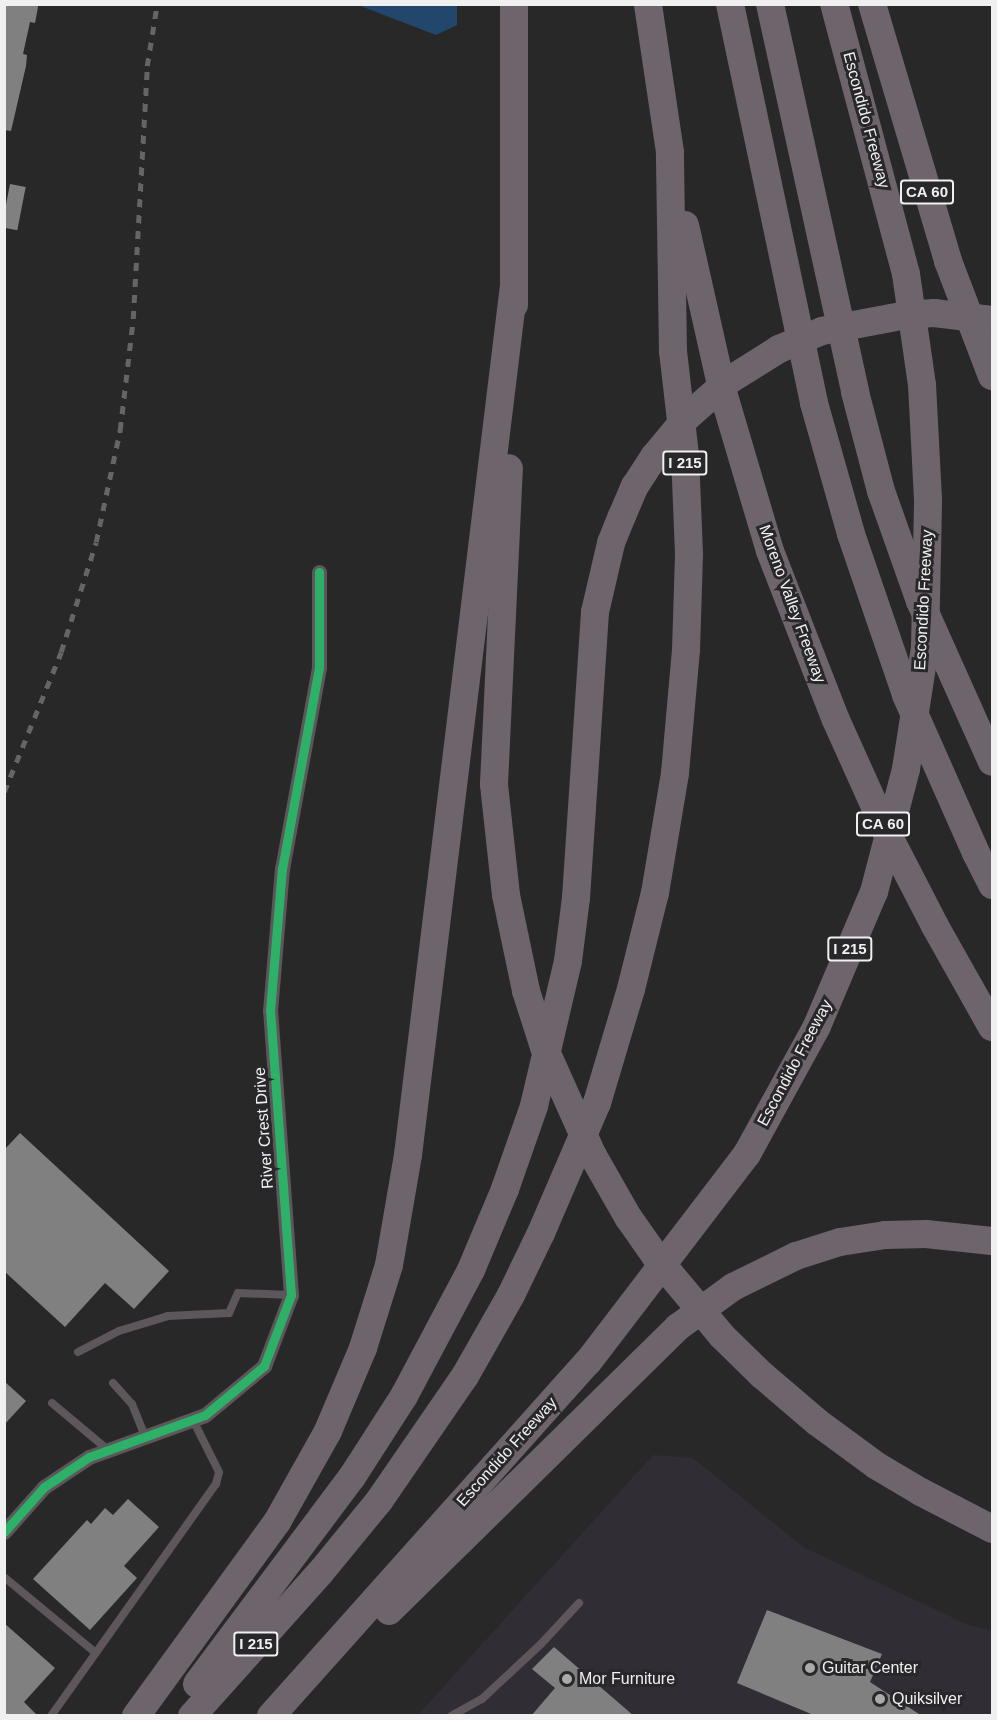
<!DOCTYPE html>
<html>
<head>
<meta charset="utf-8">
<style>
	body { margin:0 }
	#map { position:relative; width:997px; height:1720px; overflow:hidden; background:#282828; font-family:Helvetica,sans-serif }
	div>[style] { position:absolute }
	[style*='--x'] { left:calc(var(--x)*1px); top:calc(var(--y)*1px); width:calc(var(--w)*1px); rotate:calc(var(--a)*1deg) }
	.built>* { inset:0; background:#302d34 }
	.water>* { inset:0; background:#23476c }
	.building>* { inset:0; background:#808081; transform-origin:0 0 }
	.lane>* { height:8px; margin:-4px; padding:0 4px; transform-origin:4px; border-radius:4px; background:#5d565b }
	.street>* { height:15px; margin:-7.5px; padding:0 7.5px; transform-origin:7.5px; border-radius:7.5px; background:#5d565b }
	.highway>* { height:28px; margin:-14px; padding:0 14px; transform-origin:14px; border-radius:14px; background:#6e646b }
	.rail>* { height:4.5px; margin-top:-2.25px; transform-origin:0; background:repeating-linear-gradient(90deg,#666465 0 8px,transparent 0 16px) }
	.highway-bridge>* { height:28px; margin:-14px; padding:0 14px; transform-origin:14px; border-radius:14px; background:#6e646b }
	.cycleway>* { height:9px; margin:-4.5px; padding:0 4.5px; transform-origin:4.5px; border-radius:4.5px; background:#2db169 }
	.dots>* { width:16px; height:16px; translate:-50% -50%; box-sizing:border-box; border:3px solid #282729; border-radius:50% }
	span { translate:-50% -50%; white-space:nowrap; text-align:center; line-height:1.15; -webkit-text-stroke:6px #282729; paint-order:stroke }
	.shield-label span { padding:2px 4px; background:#282729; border:2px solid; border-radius:4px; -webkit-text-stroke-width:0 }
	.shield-label { font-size:15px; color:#f0f0f1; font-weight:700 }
	.street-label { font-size:16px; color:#f0f0f1 }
	.poi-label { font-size:16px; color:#f0f0f1 }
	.left { translate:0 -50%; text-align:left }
	.frame { position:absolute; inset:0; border:6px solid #f0f0f1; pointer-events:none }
</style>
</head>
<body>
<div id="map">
	<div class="built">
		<i style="clip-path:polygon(653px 1455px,693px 1458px,803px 1547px,968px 1625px,992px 1630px,992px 1715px,417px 1716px)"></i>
	</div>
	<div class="water">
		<i style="clip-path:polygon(358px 5px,457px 5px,457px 25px,436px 35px)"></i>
	</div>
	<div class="building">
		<i style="clip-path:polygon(4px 4px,38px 4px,38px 7px,35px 23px,30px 22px,23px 54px,27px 55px,26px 66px,11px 131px,4px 130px)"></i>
		<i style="left:10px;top:184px;width:16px;height:44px;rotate:11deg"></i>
		<i style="clip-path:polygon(20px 1133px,169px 1271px,134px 1309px,105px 1283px,65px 1327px,4px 1271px,4px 1150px)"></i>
		<i style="clip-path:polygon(4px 1381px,26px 1401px,4px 1425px)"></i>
		<i style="clip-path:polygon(128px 1499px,159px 1527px,124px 1566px,137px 1578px,90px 1630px,33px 1579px,87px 1520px,91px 1524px,105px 1508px,113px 1515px)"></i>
		<i style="clip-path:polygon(767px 1610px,882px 1654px,870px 1682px,922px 1716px,816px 1716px,737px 1683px)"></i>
		<i style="clip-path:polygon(4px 1623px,55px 1668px,24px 1702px,38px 1716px,4px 1716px)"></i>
		<i style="clip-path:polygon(554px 1647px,634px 1716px,531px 1716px,555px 1688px,532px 1669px)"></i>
	</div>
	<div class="lane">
		<i style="--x:78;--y:1352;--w:46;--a:-27.1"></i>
		<i style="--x:119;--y:1331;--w:51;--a:-17"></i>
		<i style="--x:168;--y:1316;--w:61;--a:-2.8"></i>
		<i style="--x:229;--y:1313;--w:22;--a:-66"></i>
		<i style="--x:238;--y:1293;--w:53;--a:2.2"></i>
		<i style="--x:113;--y:1383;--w:28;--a:48"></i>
		<i style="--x:132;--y:1404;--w:35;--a:68"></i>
		<i style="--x:52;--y:1403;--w:73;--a:40"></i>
		<i style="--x:4;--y:1577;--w:119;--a:39.6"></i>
		<i style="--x:51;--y:1716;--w:285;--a:-54.6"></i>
		<i style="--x:216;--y:1484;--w:12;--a:-76"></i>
		<i style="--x:219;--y:1472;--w:58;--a:-116.6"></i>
		<i style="--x:451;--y:1716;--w:35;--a:-29"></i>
		<i style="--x:482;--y:1699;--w:81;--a:-43"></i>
		<i style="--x:541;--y:1644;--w:56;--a:-47.2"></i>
	</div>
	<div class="street">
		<i style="--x:4;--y:1532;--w:60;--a:-48.4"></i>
		<i style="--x:44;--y:1487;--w:54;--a:-33.7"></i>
		<i style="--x:89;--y:1457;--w:123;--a:-19.9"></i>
		<i style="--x:205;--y:1415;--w:77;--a:-39.7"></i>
		<i style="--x:264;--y:1366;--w:76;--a:-69.2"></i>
		<i style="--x:291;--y:1295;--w:285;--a:-94.2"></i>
		<i style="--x:270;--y:1011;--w:143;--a:-85.2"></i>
		<i style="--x:282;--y:869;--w:205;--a:-79.6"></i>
		<i style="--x:319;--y:667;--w:95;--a:-90"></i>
	</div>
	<div class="highway">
		<i style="--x:730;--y:4;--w:408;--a:78.1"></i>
		<i style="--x:814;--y:403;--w:136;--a:74.2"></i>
		<i style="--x:770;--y:4;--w:397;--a:77.6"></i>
		<i style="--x:872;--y:4;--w:268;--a:73.5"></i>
		<i style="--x:948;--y:261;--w:123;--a:69.1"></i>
		<i style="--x:685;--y:225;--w:168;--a:77.3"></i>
		<i style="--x:722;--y:389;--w:169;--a:73.5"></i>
		<i style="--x:770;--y:551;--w:181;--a:68.7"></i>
		<i style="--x:514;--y:305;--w:301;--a:-90"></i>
		<i style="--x:976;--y:853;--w:36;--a:63"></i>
		<i style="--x:506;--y:895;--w:112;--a:-96.2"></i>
		<i style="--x:494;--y:784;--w:316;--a:-87.3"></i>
		<i style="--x:935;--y:926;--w:116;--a:60.6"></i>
		<i style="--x:762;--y:1375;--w:72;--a:40.5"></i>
		<i style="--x:817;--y:1422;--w:74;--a:36.3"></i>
		<i style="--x:877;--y:1466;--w:51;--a:30.6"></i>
		<i style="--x:921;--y:1492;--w:80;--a:27.5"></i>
		<i style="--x:389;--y:1611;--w:405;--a:-44.5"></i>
		<i style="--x:678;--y:1327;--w:68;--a:-36"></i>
		<i style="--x:733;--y:1287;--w:70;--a:-26.2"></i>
		<i style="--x:796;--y:1256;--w:46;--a:-17.7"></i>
		<i style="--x:840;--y:1242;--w:46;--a:-8.8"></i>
		<i style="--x:885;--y:1235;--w:41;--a:-1.4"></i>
		<i style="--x:926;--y:1234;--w:66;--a:6.1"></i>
		<i style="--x:197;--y:1684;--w:259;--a:-53.2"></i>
		<i style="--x:352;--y:1477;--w:96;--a:-57.3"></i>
		<i style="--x:404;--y:1396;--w:143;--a:-62"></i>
		<i style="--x:471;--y:1270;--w:88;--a:-67.2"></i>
		<i style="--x:505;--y:1189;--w:88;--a:-70.7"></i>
		<i style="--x:534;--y:1106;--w:149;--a:-76.8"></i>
		<i style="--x:568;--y:961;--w:64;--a:-82.8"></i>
		<i style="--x:576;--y:898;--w:287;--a:-86.2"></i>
		<i style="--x:595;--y:612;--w:71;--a:-76.9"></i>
		<i style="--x:611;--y:543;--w:29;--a:-68"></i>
		<i style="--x:136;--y:1716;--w:240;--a:-54"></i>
		<i style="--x:277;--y:1522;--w:104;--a:-60.7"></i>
		<i style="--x:328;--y:1431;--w:90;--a:-67.1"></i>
		<i style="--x:363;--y:1348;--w:87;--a:-72.6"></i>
		<i style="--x:389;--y:1265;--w:112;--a:-80.2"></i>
		<i style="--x:408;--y:1155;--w:875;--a:-83.05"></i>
		<i style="--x:192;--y:1716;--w:192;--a:-48.2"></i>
		<i style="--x:320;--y:1573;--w:93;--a:-50.7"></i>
		<i style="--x:379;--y:1501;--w:152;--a:-55.5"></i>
		<i style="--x:465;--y:1376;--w:93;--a:-60.4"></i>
		<i style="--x:511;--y:1295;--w:69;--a:-64.2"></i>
		<i style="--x:541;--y:1233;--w:142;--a:-66.7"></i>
		<i style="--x:597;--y:1103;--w:119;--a:-73.4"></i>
		<i style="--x:631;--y:989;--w:99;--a:-76"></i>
		<i style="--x:655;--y:893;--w:122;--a:-80.5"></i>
		<i style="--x:675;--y:773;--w:123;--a:-84.9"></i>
		<i style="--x:686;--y:650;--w:96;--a:-88.2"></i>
		<i style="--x:689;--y:554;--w:99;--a:-92.3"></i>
		<i style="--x:685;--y:455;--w:105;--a:-96.6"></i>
		<i style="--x:673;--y:351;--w:199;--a:-90.9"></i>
		<i style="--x:670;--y:152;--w:150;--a:-98.5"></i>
		<i style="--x:271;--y:1716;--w:475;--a:-48.2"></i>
		<i style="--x:588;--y:1362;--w:262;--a:-52.6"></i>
		<i style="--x:747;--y:1154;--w:146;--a:-61.3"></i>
		<i style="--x:817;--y:1026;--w:146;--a:-67"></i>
		<i style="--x:874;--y:892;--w:127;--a:-75.4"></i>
		<i style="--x:906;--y:769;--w:123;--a:-81.1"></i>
		<i style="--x:925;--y:647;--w:148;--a:-88.8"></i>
		<i style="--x:928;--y:499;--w:114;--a:-93"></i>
		<i style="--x:922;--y:385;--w:112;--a:-98.2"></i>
		<i style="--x:906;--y:274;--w:279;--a:-104.9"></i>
	</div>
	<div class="rail">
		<i style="--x:4;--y:792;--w:151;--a:-67.8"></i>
		<i style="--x:61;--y:652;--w:115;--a:-72.3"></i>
		<i style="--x:96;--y:542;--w:115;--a:-77.9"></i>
		<i style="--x:120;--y:430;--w:112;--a:-83.3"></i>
		<i style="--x:133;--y:319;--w:253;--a:-86.8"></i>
		<i style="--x:147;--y:66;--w:63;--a:-80.8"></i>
	</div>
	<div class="highway-bridge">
		<i style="--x:855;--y:392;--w:102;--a:75.3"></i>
		<i style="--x:881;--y:491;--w:117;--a:70.5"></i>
		<i style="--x:920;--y:601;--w:176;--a:65.9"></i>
		<i style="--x:622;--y:516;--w:33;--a:-67"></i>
		<i style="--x:635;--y:486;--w:35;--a:-57"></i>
		<i style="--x:654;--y:457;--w:52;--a:-50.5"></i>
		<i style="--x:687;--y:417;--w:55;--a:-41.3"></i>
		<i style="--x:728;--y:381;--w:60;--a:-32.1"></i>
		<i style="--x:779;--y:349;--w:47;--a:-22.7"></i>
		<i style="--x:822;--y:331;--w:86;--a:-10.8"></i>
		<i style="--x:906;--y:315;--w:28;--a:-4"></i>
		<i style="--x:934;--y:313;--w:58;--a:6.9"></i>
		<i style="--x:851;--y:534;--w:170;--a:71.1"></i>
		<i style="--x:906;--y:695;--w:173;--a:66.1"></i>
		<i style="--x:836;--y:720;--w:120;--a:65.8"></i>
		<i style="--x:885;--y:829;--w:109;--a:62.7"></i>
		<i style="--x:506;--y:895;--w:98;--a:78.2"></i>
		<i style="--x:526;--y:991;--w:59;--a:72.2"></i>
		<i style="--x:544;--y:1047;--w:117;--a:65.8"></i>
		<i style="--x:592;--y:1154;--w:73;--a:60.3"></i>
		<i style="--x:628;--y:1217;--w:49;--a:55"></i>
		<i style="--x:656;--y:1257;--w:103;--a:50.1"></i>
		<i style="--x:722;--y:1336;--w:56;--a:44.3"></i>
	</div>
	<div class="cycleway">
		<i style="--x:4;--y:1532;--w:60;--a:-48.4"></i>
		<i style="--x:44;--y:1487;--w:54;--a:-33.7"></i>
		<i style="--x:89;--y:1457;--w:123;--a:-19.9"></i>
		<i style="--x:205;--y:1415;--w:77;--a:-39.7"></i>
		<i style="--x:264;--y:1366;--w:76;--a:-69.2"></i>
		<i style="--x:291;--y:1295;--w:285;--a:-94.2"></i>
		<i style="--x:270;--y:1011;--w:143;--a:-85.2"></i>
		<i style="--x:282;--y:869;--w:205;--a:-79.6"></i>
		<i style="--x:319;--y:667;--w:95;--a:-90"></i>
	</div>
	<div class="dots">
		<i style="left:810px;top:1668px;background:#aaaaab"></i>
		<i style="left:567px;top:1679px;background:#aaaaab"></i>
		<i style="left:880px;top:1699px;background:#aaaaab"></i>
	</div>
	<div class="shield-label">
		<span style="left:927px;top:192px">CA 60</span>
		<span style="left:685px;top:463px">I 215</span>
		<span style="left:883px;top:824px">CA 60</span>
		<span style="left:850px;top:949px">I 215</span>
		<span style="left:256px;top:1644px">I 215</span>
	</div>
	<div class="street-label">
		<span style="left:866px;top:120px;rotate:75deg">Escondido Freeway</span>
		<span style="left:924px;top:600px;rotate:-87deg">Escondido Freeway</span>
		<span style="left:792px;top:604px;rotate:70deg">Moreno Valley Freeway</span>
		<span style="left:795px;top:1063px;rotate:-62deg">Escondido Freeway</span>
		<span style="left:264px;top:1128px;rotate:-94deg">River Crest Drive</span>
		<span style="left:507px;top:1452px;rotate:-48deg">Escondido Freeway</span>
	</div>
	<div class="poi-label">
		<span class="left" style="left:822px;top:1668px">Guitar Center</span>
		<span class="left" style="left:579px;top:1679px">Mor Furniture</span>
		<span class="left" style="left:892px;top:1699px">Quiksilver</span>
	</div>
	<div class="frame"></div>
</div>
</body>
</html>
